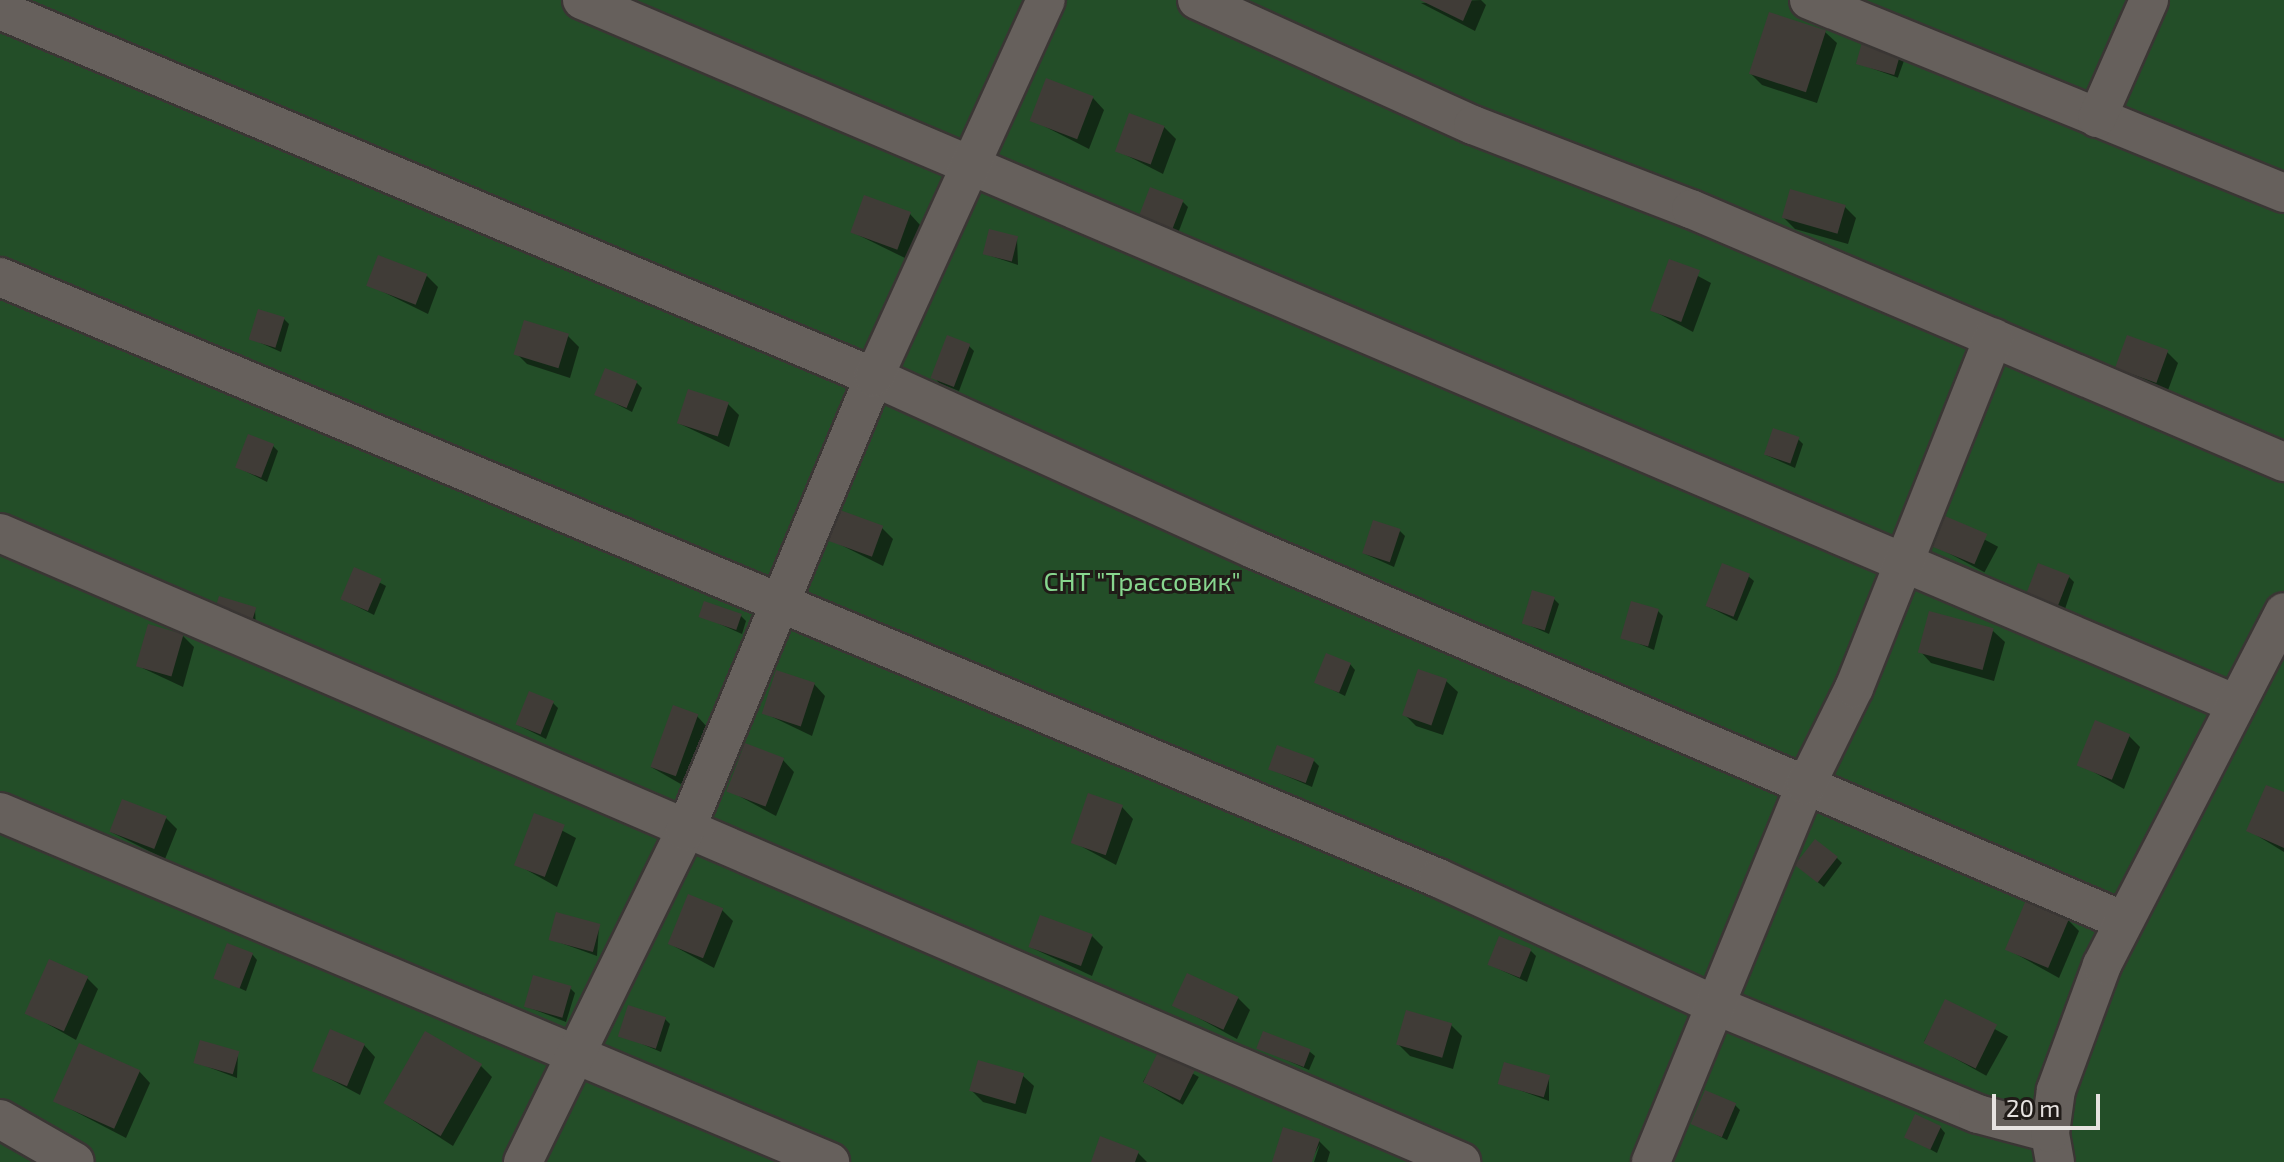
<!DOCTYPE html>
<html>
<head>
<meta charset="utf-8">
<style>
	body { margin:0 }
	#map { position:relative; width:2284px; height:1162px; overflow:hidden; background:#201b18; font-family:"Exo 2",sans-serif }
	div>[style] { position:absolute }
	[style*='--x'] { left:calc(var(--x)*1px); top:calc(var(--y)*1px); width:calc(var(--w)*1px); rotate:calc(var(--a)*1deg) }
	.green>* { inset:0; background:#234e28; transform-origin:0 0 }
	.shadow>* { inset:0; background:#0007; transform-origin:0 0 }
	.building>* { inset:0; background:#403c37; transform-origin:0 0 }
	.roads { filter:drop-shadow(2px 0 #3a3634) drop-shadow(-2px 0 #3a3634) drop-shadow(0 2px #3a3634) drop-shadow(0 -2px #3a3634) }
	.minor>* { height:38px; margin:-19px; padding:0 19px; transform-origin:19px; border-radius:19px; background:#66605c }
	span { translate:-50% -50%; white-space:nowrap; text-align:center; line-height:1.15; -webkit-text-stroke:6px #201b18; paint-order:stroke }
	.park-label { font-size:26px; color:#87d68e }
	.scale { position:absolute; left:1992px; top:1094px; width:108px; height:36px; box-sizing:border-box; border:4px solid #e6e2e0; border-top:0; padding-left:10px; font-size:24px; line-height:28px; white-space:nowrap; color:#e6e2e0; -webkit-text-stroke:6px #201b18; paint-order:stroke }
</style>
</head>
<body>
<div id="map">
	<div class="green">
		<i style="left:0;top:0;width:2284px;height:1162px"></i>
	</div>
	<div class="shadow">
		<i style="clip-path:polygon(1481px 0,1486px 5px,1475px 31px,1421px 3px)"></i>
		<i style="clip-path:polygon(1825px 32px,1837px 43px,1817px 103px,1762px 85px,1751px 74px)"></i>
		<i style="left:1864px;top:42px;width:44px;height:22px;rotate:20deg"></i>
		<i style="clip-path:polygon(1093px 98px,1104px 110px,1089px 149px,1032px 120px)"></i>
		<i style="clip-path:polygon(1164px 127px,1176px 139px,1163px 174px,1118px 151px)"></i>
		<i style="clip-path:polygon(1183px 202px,1188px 207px,1177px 236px,1141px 220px)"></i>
		<i style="clip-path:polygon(1844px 206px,1856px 218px,1848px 244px,1795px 229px,1784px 218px)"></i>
		<i style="clip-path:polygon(910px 214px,921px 226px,909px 260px,852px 232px)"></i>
		<i style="clip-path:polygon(1017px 238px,1018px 265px,985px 254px)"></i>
		<i style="clip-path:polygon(1670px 261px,1711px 283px,1693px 332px,1652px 310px)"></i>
		<i style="clip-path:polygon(427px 276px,438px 287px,428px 314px,369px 285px)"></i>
		<i style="clip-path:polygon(284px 319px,289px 324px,281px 352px,252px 339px)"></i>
		<i style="clip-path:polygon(568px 336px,579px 347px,570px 378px,527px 364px,516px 353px)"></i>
		<i style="clip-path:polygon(969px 346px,974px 351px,959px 391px,939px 383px,934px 377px)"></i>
		<i style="clip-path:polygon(2167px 352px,2178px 363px,2167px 393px,2118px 367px)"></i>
		<i style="clip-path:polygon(637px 383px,642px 388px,632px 412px,597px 394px)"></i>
		<i style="clip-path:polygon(728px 404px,739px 415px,729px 447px,678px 423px)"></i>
		<i style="clip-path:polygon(1798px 439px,1803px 444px,1795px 468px,1766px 455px)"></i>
		<i style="clip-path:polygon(273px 446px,278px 451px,267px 482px,237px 467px)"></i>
		<i style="left:1946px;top:519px;width:59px;height:29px;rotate:28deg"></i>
		<i style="clip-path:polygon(882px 528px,893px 539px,883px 566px,831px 540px)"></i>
		<i style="clip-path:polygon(1400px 531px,1405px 536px,1394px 567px,1363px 553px)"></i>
		<i style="clip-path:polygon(355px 569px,386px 586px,374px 615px,342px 599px)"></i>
		<i style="clip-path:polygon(1748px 576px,1754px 581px,1737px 621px,1707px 606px)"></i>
		<i style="clip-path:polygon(2069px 577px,2074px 582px,2064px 612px,2034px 601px)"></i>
		<i style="clip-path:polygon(1554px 599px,1559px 604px,1549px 634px,1524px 623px)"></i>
		<i style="clip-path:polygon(255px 609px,256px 629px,216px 614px)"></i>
		<i style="clip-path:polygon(1658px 611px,1663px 616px,1654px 650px,1623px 637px)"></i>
		<i style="clip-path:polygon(702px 616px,741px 616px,746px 621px,742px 634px)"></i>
		<i style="clip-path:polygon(1993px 631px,2005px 642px,1994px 681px,1931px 663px,1920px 651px)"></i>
		<i style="clip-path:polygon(183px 636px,194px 647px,183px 687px,138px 666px)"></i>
		<i style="clip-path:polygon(1350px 664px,1355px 670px,1345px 696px,1317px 682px)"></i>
		<i style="clip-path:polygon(1446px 681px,1458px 692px,1443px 735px,1416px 726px,1405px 715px)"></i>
		<i style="clip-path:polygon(814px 684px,825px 696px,812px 736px,764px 713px)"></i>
		<i style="clip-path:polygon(553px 703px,558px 708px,546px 739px,518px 725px)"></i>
		<i style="clip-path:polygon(697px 716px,708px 728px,686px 787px,651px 767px)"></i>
		<i style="clip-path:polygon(2129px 736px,2140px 747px,2124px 789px,2081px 765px)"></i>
		<i style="clip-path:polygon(783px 760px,794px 772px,776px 816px,728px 790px)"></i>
		<i style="clip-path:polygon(1314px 761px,1319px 766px,1312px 787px,1270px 769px)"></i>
		<i style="clip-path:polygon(2284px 795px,2284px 852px,2248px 830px)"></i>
		<i style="clip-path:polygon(1122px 807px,1133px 819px,1116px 865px,1073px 842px)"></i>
		<i style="clip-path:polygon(535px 816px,576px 838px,557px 887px,516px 864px)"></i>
		<i style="clip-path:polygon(166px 818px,177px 829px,165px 859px,111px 832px)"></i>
		<i style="clip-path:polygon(1837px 858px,1842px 863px,1824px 887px,1802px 870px)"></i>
		<i style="clip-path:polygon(722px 910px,733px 921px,714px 968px,670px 944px)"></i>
		<i style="clip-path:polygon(2068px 920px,2079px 931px,2059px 978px,2007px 949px)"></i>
		<i style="clip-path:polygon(599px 926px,597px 956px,550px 939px)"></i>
		<i style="clip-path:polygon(1092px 936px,1103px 947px,1092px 976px,1030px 947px)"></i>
		<i style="clip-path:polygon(1531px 951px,1536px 956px,1527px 982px,1490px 965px)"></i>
		<i style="clip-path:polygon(252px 954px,257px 960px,246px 991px,217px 978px)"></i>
		<i style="clip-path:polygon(87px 978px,98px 989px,76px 1040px,28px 1013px)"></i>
		<i style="clip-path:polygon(570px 988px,575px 993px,566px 1022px,525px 1006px)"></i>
		<i style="clip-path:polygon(1238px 998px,1250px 1010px,1237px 1039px,1175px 1005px)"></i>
		<i style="left:1946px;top:1002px;width:71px;height:45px;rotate:29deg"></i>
		<i style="clip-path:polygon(665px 1019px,670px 1024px,661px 1052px,621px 1035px)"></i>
		<i style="clip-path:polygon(1451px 1025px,1462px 1036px,1453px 1069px,1410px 1056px,1399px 1045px)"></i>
		<i style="clip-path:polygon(364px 1045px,375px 1057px,360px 1095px,315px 1071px)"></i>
		<i style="clip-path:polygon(1259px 1048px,1309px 1051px,1315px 1056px,1309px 1070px)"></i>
		<i style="clip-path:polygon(238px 1053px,237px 1078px,195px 1062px)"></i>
		<i style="left:1159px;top:1054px;width:46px;height:32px;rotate:30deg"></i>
		<i style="clip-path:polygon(481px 1066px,492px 1077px,453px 1146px,386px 1103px)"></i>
		<i style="clip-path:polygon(139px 1071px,150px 1083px,126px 1138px,55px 1101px)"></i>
		<i style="clip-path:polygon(1022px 1075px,1034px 1086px,1026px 1114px,983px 1102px,971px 1090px)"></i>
		<i style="clip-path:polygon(1549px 1077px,1549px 1101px,1500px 1083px)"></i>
		<i style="clip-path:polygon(1735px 1105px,1740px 1110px,1727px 1140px,1693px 1123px)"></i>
		<i style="clip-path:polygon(1940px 1127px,1945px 1133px,1937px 1153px,1907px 1137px)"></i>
		<i style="clip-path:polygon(1319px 1141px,1330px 1152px,1327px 1162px,1314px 1162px,1320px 1144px,1310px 1162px,1274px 1162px)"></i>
		<i style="clip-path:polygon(1138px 1153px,1147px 1162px,1093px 1162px)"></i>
	</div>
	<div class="building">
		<i style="clip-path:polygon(1420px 0,1472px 0,1463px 21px)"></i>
		<i style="left:1769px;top:12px;width:60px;height:65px;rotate:18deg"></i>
		<i style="left:1863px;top:39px;width:40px;height:26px;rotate:16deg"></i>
		<i style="left:1046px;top:78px;width:51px;height:46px;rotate:21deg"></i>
		<i style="left:1129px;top:113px;width:38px;height:41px;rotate:20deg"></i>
		<i style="left:1150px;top:187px;width:36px;height:35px;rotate:21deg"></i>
		<i style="left:1790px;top:189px;width:58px;height:30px;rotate:16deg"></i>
		<i style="left:864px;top:195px;width:50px;height:40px;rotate:20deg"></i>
		<i style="left:989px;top:229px;width:30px;height:26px;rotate:14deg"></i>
		<i style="left:378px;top:255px;width:53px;height:33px;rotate:21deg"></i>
		<i style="left:1669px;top:259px;width:33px;height:55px;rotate:20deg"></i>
		<i style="left:258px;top:309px;width:28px;height:32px;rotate:17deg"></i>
		<i style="left:524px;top:320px;width:47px;height:36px;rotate:17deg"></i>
		<i style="left:947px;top:335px;width:25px;height:46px;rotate:21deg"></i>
		<i style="left:2127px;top:335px;width:44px;height:35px;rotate:20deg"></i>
		<i style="left:605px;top:368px;width:35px;height:29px;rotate:22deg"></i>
		<i style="left:688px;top:389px;width:43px;height:36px;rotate:18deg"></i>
		<i style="left:1773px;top:428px;width:28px;height:28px;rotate:19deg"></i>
		<i style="left:248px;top:434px;width:28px;height:36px;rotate:21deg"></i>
		<i style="left:840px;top:510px;width:46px;height:33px;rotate:20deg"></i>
		<i style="left:1945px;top:516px;width:46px;height:33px;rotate:23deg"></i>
		<i style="left:1373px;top:520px;width:29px;height:35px;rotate:18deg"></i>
		<i style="left:1722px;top:563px;width:30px;height:46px;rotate:21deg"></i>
		<i style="left:2038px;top:563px;width:34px;height:35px;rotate:21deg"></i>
		<i style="left:354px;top:567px;width:30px;height:35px;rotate:23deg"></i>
		<i style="left:1532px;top:590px;width:24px;height:35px;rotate:17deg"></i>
		<i style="left:219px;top:596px;width:39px;height:19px;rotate:17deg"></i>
		<i style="left:704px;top:601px;width:40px;height:17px;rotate:19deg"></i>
		<i style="left:1631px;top:601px;width:29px;height:39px;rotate:16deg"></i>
		<i style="left:1929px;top:611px;width:67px;height:43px;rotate:15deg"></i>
		<i style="left:148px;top:624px;width:37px;height:44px;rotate:16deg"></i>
		<i style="left:1326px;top:653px;width:27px;height:32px;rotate:22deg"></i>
		<i style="left:1418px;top:669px;width:31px;height:49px;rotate:19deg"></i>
		<i style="left:776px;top:670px;width:41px;height:46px;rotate:18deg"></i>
		<i style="left:529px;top:691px;width:27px;height:36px;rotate:22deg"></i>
		<i style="left:673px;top:705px;width:27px;height:66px;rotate:20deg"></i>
		<i style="left:2095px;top:720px;width:38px;height:49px;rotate:22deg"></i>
		<i style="left:745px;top:743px;width:42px;height:52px;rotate:21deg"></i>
		<i style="left:1277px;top:745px;width:40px;height:26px;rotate:20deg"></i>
		<i style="clip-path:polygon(2266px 785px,2284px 792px,2284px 848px,2246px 831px)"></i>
		<i style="left:1088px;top:793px;width:37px;height:53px;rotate:19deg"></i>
		<i style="left:122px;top:799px;width:48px;height:35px;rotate:21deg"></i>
		<i style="left:534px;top:813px;width:33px;height:56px;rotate:21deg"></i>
		<i style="left:1815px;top:839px;width:29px;height:33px;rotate:38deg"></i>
		<i style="left:688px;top:894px;width:38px;height:54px;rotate:22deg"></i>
		<i style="left:2026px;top:900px;width:47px;height:54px;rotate:23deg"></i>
		<i style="left:556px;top:912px;width:46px;height:29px;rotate:15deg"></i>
		<i style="left:1040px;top:915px;width:56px;height:34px;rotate:20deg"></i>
		<i style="left:1499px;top:936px;width:35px;height:31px;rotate:22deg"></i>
		<i style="left:227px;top:943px;width:28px;height:38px;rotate:21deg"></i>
		<i style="left:49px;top:959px;width:43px;height:60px;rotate:24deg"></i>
		<i style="left:1187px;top:973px;width:57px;height:36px;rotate:25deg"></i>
		<i style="left:533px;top:975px;width:40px;height:33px;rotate:16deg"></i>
		<i style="left:1945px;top:999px;width:58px;height:49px;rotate:26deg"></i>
		<i style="left:628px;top:1005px;width:40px;height:33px;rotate:18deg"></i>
		<i style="left:1406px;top:1010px;width:48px;height:36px;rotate:16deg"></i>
		<i style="left:330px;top:1029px;width:38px;height:46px;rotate:23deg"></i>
		<i style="left:425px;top:1031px;width:66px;height:83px;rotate:30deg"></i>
		<i style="left:1263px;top:1031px;width:51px;height:19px;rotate:21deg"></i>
		<i style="left:200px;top:1040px;width:41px;height:24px;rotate:16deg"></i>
		<i style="left:79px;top:1043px;width:67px;height:64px;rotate:24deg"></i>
		<i style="left:1158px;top:1052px;width:41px;height:34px;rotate:26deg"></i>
		<i style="left:978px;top:1060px;width:48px;height:32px;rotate:16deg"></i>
		<i style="left:1504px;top:1062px;width:48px;height:23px;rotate:16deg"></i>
		<i style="left:1705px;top:1090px;width:34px;height:37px;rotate:23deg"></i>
		<i style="left:1915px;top:1114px;width:29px;height:26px;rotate:25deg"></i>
		<i style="clip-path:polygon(1283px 1127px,1320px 1139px,1312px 1162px,1272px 1162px)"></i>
		<i style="clip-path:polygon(1100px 1136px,1139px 1151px,1135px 1162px,1091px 1162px)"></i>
	</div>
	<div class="roads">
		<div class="minor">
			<i style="--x:582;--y:0;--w:1798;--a:23.06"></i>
			<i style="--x:1197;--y:0;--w:303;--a:24.4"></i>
			<i style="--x:1473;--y:125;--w:234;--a:21.1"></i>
			<i style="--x:1691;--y:209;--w:645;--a:23.11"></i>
			<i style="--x:1809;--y:0;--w:513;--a:22.11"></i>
			<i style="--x:0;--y:10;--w:948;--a:22.78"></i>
			<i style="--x:874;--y:377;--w:416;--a:24.4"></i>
			<i style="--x:1253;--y:549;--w:947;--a:23.13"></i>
			<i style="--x:2097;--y:118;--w:129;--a:-66.2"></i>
			<i style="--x:0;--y:277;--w:1559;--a:22.68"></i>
			<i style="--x:1438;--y:878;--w:307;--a:24.6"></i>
			<i style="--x:1717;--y:1006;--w:282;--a:22.5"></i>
			<i style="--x:1978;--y:1114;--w:74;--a:14.8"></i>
			<i style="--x:0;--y:533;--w:1591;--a:23.29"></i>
			<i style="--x:0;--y:812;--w:901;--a:22.86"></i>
			<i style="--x:0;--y:1119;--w:86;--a:29.8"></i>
			<i style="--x:523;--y:1162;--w:369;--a:-63.9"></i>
			<i style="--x:685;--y:831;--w:492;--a:-67.4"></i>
			<i style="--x:874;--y:377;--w:414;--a:-65.5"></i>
			<i style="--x:1651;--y:1162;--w:408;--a:-67.7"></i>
			<i style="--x:1806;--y:785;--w:108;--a:-63.7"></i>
			<i style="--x:1854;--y:688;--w:377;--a:-68.3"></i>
			<i style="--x:2055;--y:1162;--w:29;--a:-100"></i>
			<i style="--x:2050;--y:1133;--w:43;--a:-82.1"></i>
			<i style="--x:2056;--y:1090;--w:133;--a:-69.8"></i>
			<i style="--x:2102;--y:965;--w:397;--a:-62.7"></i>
		</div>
	</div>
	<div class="park-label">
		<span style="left:1142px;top:581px">СНТ "Трассовик"</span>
	</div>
	<div class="scale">20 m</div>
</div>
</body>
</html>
